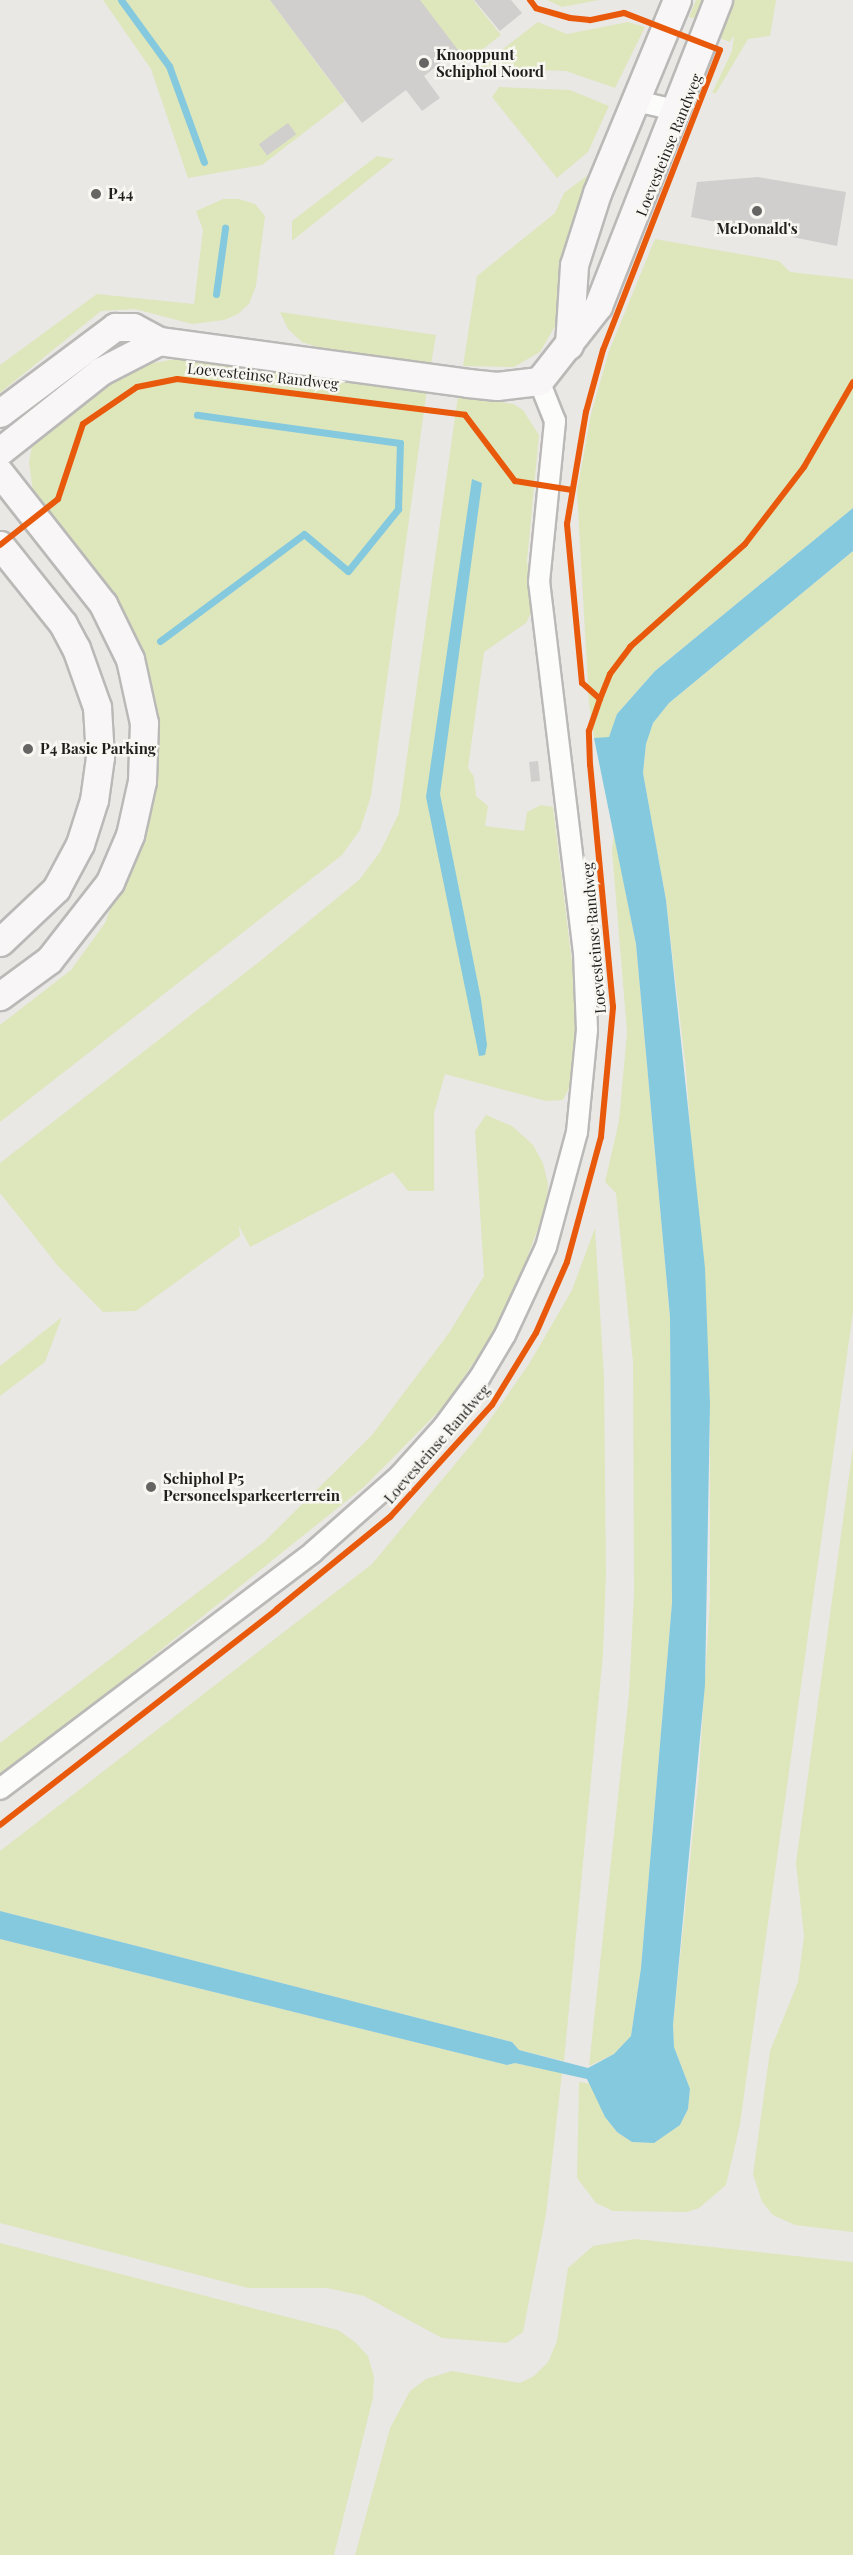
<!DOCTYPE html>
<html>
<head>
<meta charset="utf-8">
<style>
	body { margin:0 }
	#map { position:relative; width:853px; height:2555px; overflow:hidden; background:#eae8e5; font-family:"Playfair Display",serif }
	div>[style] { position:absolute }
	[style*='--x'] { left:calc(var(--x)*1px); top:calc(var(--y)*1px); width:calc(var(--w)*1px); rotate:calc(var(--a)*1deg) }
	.green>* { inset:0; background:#dee6bc }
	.water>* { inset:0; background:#84c9de }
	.stream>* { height:7px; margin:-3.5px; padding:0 3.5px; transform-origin:3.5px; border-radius:3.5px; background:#84c9de }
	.building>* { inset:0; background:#d1cfcd; transform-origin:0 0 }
	.roads { filter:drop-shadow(2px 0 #bab9b7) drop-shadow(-2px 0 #bab9b7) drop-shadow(0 2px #bab9b7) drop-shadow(0 -2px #bab9b7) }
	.street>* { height:20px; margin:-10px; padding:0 10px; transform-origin:10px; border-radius:10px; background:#fcfcfb }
	.secondary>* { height:27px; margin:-13.5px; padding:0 13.5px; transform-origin:13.5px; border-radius:13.5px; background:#f8f6f6 }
	.cycleway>* { height:6px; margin:-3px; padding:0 3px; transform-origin:3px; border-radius:3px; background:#e8590c }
	.dots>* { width:16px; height:16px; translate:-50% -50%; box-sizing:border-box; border:3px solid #f8f7f1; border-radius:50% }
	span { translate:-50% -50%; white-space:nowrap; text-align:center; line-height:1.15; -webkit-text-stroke:5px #f8f7f1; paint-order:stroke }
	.poi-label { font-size:15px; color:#201f1d; font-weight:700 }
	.left { translate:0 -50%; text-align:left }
	.street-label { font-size:15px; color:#201f1d }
</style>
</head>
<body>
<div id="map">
	<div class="green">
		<i style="clip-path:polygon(103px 0,270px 0,345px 101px,262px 165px,188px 178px,151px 69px)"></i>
		<i style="clip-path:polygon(416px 0,473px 0,501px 35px,465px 63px)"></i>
		<i style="clip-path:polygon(547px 0,599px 0,562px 7px)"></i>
		<i style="clip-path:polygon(696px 0,708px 0,700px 20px,689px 17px)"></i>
		<i style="clip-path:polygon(726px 0,776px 0,770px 36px,748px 39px,716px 93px,712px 93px,732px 51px,734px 35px,730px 42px,712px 35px)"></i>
		<i style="clip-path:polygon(538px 22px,567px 34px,628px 22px,645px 27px,615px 88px,566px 71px,478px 68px)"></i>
		<i style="clip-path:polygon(499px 87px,570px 90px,609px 106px,588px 152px,557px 178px,492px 97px)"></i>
		<i style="clip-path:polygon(377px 156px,394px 159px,292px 241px,292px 221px)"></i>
		<i style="clip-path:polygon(601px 165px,558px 321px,540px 352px,514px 367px,463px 366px,477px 276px,555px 213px,564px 193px)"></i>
		<i style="clip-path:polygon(223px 199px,239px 199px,255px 204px,265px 216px,256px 286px,249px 304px,238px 314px,224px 320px,192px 324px,135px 309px,101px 311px,0 393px,0 365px,97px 294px,194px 304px,203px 230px,196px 211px)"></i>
		<i style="clip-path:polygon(655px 239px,779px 261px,790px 272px,853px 279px,853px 508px,655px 671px,617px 714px,609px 738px,602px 741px,594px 738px,589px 703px,577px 491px,591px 414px,609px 351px)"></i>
		<i style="clip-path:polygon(280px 312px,436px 335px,431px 364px,326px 350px,302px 342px,288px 329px)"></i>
		<i style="clip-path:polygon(182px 358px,427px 389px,371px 796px,360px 830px,342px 855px,0 1122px,0 1025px,71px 970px,105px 923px,127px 865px,147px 689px,34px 500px,29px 462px,33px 440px,119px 369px)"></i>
		<i style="clip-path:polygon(458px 396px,513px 404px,523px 410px,539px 435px,527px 561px,532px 611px,526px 623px,484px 652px,468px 768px,474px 777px,476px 796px,488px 806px,485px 826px,524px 831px,527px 812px,541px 805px,553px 807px,578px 1013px,572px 1082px,563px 1100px,546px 1101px,445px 1074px,434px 1113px,434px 1191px,408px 1191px,393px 1172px,250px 1247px,239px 1226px,240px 1236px,136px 1311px,103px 1312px,58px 1266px,0 1193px,0 1163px,259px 962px,359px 880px,380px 852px,399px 813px)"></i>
		<i style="clip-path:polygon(853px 551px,853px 1312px,740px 2124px,726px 2185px,699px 2208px,687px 2212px,613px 2211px,596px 2203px,577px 2178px,579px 2082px,592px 2084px,605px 2117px,617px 2132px,632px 2142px,654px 2143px,680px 2125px,688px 2109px,690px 2089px,674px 2047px,673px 2025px,699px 1774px,710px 1600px,710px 1404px,686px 1070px,666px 900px,643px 773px,646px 744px,653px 723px,669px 703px)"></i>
		<i style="clip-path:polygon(614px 833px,636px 944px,670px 1317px,672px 1603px,641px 1968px,631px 2036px,614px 2054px,589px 2066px,629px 1694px,634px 1593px,633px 1362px,616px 1193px,605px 1182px,619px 1121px,627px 1032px,612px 850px)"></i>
		<i style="clip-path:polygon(486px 1115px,512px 1126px,533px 1145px,543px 1163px,548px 1184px,547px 1205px,522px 1271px,489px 1340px,445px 1405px,365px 1486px,0 1779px,0 1743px,264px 1542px,372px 1435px,449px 1333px,484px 1276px,475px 1131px)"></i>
		<i style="clip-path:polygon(595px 1228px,604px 1377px,606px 1573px,603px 1654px,564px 2061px,519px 2050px,512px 2042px,0 1911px,0 1851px,372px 1564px,480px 1434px,529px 1364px,572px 1290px)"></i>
		<i style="clip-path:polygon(62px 1317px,45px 1362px,0 1396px,0 1366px)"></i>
		<i style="clip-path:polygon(853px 1447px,853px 2232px,795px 2225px,773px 2215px,762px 2202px,753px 2174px,770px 2051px,798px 1982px,804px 1936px,796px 1863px)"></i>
		<i style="clip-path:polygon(0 1939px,507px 2065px,515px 2063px,562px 2073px,546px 2214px,523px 2332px,507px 2343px,442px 2338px,364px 2296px,327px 2288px,248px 2288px,0 2223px)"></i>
		<i style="clip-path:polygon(635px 2239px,853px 2262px,853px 2555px,355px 2555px,390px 2428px,410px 2391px,426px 2379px,452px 2371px,520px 2383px,534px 2376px,548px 2362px,557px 2341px,568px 2268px,593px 2246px)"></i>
		<i style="clip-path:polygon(0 2243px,338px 2330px,355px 2342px,368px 2356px,374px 2377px,373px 2398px,334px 2555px,0 2555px)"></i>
	</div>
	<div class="water">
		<i style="clip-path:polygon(472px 479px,482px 483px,440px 794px,481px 999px,487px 1045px,485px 1055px,479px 1056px,426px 797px)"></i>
		<i style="clip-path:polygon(853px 508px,853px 551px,669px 703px,653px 723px,646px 744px,643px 773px,666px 900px,705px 1268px,710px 1404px,705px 1685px,673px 2025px,674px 2047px,690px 2089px,688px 2109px,680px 2125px,654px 2143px,632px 2142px,617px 2132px,605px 2117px,587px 2079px,515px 2063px,507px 2065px,0 1939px,0 1911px,512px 2042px,519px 2050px,588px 2068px,614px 2054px,631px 2036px,641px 1968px,672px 1603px,670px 1317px,636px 944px,594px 738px,609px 737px,617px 714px,655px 671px)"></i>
	</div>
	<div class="stream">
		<i style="--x:121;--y:0;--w:82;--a:54"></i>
		<i style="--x:169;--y:66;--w:102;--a:70"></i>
		<i style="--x:216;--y:294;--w:67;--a:-82.2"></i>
		<i style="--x:160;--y:641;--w:179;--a:-36.6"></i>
		<i style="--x:304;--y:534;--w:57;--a:40.1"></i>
		<i style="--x:348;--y:571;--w:80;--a:-51.1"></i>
		<i style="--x:398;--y:509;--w:66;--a:-88.3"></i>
		<i style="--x:400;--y:443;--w:205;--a:-172.1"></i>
	</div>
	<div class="building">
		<i style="clip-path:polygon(270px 0,420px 0,458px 50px,424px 76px,440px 98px,422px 111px,406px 90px,362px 123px)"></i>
		<i style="clip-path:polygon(474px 0,511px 0,522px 13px,500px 31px)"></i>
		<i style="left:288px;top:123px;width:14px;height:36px;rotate:54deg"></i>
		<i style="clip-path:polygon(758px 177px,846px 192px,837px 246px,691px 217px,697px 182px)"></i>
		<i style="left:538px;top:761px;width:20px;height:9px;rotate:84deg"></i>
	</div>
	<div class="roads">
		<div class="street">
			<i style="--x:636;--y:101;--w:40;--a:13"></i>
			<i style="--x:0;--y:1789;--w:393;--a:-37.1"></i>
			<i style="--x:313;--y:1552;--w:116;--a:-41.5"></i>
			<i style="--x:400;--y:1475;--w:66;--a:-48.1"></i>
			<i style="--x:444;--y:1426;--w:61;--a:-53.7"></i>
			<i style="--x:480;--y:1377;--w:49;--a:-59.2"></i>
			<i style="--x:505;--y:1335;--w:97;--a:-65"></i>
			<i style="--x:546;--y:1247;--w:119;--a:-74.9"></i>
			<i style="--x:577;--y:1132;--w:102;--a:-84.4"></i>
			<i style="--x:587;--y:1030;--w:77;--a:-92.2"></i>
			<i style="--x:584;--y:953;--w:374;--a:-96.9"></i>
			<i style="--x:539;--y:582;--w:162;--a:-84.3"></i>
			<i style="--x:555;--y:421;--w:43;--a:-111.8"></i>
		</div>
		<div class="secondary">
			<i style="--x:569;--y:345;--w:80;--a:-86.4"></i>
			<i style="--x:574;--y:265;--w:76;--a:-72.3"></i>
			<i style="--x:597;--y:193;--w:209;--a:-67.5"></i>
			<i style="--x:0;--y:413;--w:144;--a:-36.8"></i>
			<i style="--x:115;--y:327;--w:18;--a:0"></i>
			<i style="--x:133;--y:327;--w:30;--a:28"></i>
			<i style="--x:159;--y:341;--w:312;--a:7.7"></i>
			<i style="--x:468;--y:383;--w:29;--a:6"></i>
			<i style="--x:497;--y:386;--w:42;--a:-6.8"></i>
			<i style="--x:539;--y:381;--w:95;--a:-51.8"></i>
			<i style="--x:598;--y:306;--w:329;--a:-68.6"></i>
			<i style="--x:0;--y:451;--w:129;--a:-38.4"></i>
			<i style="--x:101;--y:371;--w:65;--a:-27.3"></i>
			<i style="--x:0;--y:473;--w:167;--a:51.8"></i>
			<i style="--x:103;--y:604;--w:61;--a:63.9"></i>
			<i style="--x:130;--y:659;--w:66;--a:77.7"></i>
			<i style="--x:144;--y:723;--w:58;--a:92"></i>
			<i style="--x:142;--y:781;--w:55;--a:102.5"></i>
			<i style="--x:130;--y:835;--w:51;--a:113.1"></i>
			<i style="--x:110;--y:882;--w:99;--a:128"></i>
			<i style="--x:49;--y:960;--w:61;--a:143.7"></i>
			<i style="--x:0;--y:545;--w:101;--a:51.4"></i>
			<i style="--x:63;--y:624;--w:27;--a:62"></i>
			<i style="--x:76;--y:648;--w:63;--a:70.4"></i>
			<i style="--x:97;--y:707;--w:50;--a:86.6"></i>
			<i style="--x:100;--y:757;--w:43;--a:97.9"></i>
			<i style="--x:94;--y:800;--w:46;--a:107.7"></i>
			<i style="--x:80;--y:844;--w:51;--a:118.1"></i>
			<i style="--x:56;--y:889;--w:77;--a:136.6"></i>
		</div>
	</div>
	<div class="cycleway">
		<i style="--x:0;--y:545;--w:74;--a:-38.4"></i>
		<i style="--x:58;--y:499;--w:79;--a:-71.6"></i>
		<i style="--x:83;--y:424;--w:65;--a:-34.4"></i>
		<i style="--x:137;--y:387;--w:41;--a:-11.3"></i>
		<i style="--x:177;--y:379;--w:290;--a:7.1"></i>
		<i style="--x:465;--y:415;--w:83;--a:52.9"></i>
		<i style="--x:515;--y:481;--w:58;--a:9"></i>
		<i style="--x:600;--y:699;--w:27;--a:-68"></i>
		<i style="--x:610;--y:674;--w:34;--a:-53"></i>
		<i style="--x:630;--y:647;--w:154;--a:-41.8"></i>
		<i style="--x:745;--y:544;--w:97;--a:-52.5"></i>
		<i style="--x:804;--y:467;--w:98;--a:-60"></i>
		<i style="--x:0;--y:1825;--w:351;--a:-37.9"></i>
		<i style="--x:277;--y:1609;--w:146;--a:-39.2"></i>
		<i style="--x:390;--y:1517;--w:151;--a:-47.7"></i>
		<i style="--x:492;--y:1405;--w:84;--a:-58.6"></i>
		<i style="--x:536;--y:1333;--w:77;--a:-66.4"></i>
		<i style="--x:567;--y:1262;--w:130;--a:-74.8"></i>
		<i style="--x:601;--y:1137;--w:131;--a:-84.7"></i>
		<i style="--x:613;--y:1007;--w:243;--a:-95.4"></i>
		<i style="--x:590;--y:765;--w:34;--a:-92"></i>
		<i style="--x:589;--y:731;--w:34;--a:-71"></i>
		<i style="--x:600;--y:699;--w:24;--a:-138"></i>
		<i style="--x:582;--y:683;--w:160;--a:-95.4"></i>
		<i style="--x:567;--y:524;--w:114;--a:-80.4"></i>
		<i style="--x:586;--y:412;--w:64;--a:-74.7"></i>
		<i style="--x:603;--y:350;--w:322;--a:-68.7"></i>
		<i style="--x:720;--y:50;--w:103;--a:-158.9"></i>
		<i style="--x:624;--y:13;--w:35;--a:168"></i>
		<i style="--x:590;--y:20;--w:20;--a:-174"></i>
		<i style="--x:570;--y:18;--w:35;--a:-164"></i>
		<i style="--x:536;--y:8;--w:10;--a:-127"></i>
	</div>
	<div class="dots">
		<i style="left:424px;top:63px;background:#676563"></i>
		<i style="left:96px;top:194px;background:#676563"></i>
		<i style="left:757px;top:211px;background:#676563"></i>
		<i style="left:28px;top:749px;background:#676563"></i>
		<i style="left:151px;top:1487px;background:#676563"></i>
	</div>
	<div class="poi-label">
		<span class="left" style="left:436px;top:63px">Knooppunt<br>Schiphol Noord</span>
		<span class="left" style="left:108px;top:194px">P44</span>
		<span style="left:757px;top:229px">McDonald's</span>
		<span class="left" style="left:40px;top:749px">P4 Basic Parking</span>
		<span class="left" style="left:163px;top:1487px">Schiphol P5<br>Personeelsparkeerterrein</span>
	</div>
	<div class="street-label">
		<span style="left:669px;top:145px;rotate:-68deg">Loevesteinse Randweg</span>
		<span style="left:263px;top:376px;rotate:6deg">Loevesteinse Randweg</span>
		<span style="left:594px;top:938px;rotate:-95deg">Loevesteinse Randweg</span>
		<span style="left:437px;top:1444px;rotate:-49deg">Loevesteinse Randweg</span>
	</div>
</div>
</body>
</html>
